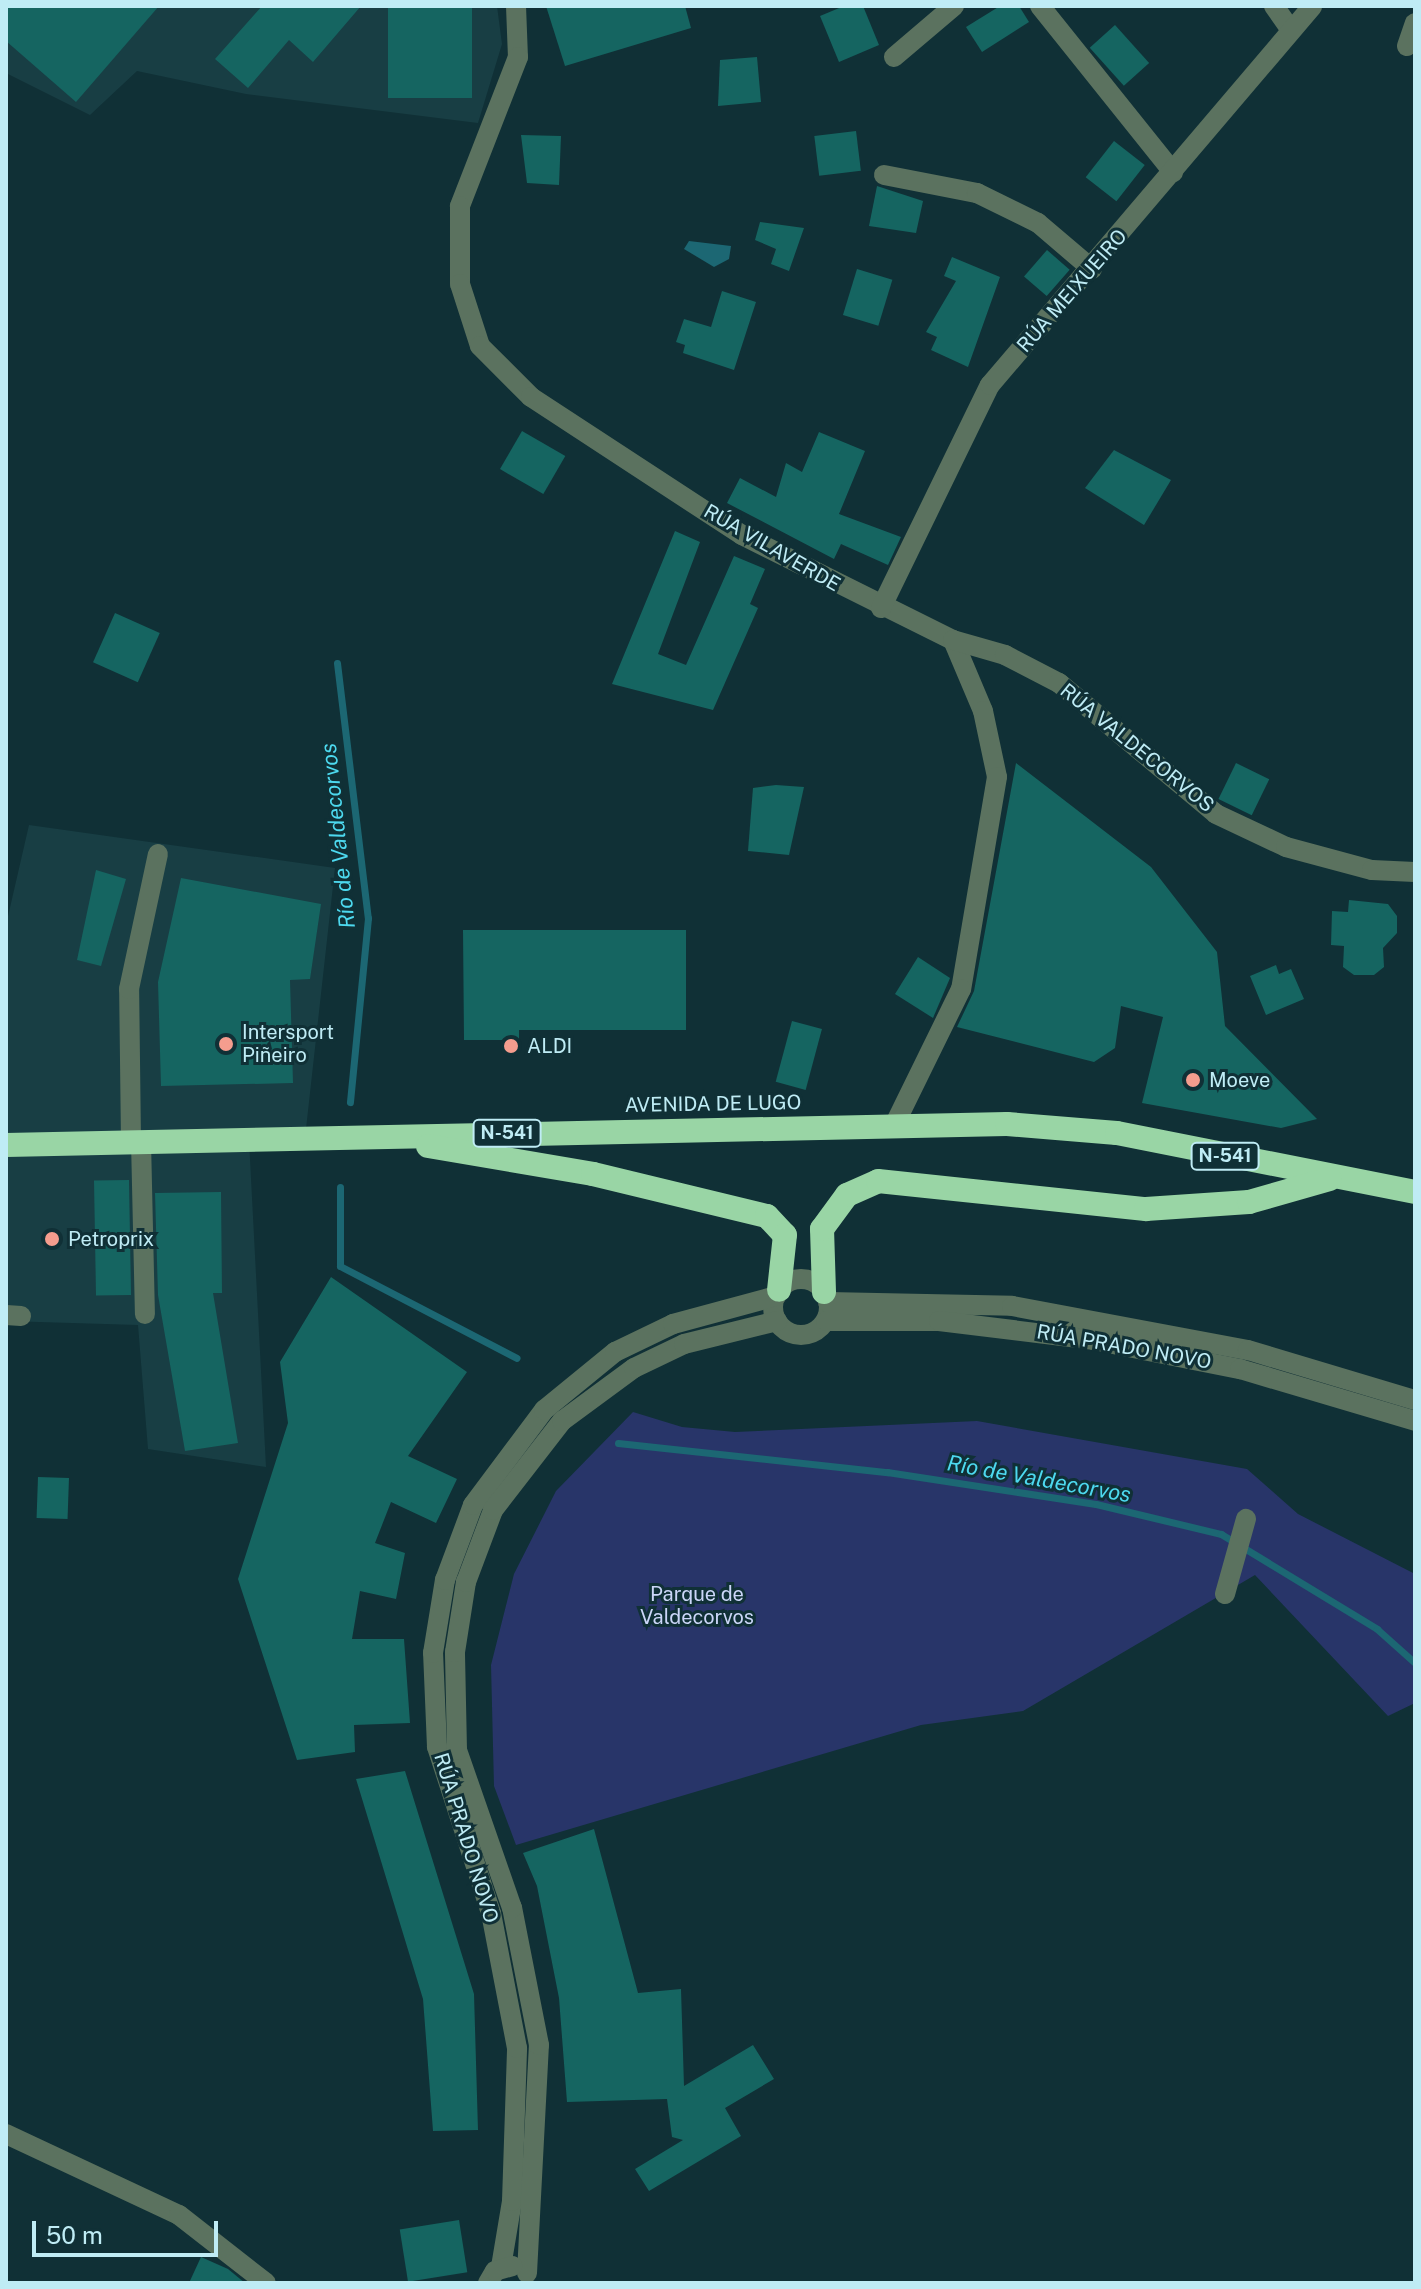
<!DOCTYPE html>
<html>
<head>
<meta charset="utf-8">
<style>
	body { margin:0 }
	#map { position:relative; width:1421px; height:2289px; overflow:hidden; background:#103036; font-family:"Public Sans",sans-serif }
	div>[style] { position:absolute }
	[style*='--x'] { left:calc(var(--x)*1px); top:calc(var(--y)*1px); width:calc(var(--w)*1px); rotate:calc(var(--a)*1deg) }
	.built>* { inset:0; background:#183e44 }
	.green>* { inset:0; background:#283569 }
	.water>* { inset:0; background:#1c6773 }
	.stream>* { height:7px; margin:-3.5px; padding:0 3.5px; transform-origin:3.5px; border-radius:3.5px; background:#1c6773 }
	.building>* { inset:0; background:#156561; transform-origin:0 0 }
	.minor>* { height:20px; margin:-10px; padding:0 10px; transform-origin:10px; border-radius:10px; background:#5b725f }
	.minor>.ring { margin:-10px; padding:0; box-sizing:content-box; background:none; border:20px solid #5b725f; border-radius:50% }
	.highway>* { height:24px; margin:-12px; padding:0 12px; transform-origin:12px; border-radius:12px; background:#99d5a5 }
	.dots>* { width:22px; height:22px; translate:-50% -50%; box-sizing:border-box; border:4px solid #103036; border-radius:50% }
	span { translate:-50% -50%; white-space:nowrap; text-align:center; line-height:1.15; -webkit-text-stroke:6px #103036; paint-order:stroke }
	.shield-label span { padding:2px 6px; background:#103036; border:2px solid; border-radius:6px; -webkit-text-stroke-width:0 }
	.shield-label { font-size:18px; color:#bfecf5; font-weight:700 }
	.street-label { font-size:20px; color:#bfecf5 }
	.poi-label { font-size:20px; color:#bfecf5 }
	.left { translate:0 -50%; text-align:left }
	.park-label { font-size:20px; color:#cbd6f8 }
	.water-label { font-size:22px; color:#4dd9ef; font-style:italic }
	.frame { position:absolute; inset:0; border:8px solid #bfecf5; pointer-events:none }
	.scale { position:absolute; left:32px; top:2221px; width:186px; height:36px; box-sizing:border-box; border:4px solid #bfecf5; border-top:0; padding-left:10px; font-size:24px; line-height:28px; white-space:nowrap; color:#bfecf5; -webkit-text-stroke:6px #103036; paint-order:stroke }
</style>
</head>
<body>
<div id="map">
	<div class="built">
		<i style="clip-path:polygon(6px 6px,497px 6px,502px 44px,478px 123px,246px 94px,137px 71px,90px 115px,6px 73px)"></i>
		<i style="clip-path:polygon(29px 825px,335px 868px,305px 1138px,249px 1140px,266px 1467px,148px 1449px,138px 1325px,6px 1321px,6px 925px)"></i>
	</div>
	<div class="green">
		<i style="clip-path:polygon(633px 1412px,682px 1427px,735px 1432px,977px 1421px,1247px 1469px,1298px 1514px,1415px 1574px,1415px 1703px,1388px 1716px,1255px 1575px,1023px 1711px,921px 1725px,516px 1845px,494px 1786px,491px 1665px,514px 1574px,556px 1491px)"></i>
	</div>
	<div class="water">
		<i style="clip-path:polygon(689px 241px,731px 246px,729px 259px,714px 267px,684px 249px)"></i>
	</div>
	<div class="stream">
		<i style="--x:337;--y:663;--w:257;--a:83.1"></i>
		<i style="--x:368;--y:918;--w:185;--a:95.6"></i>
		<i style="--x:340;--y:1187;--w:79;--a:90"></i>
		<i style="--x:340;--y:1266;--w:199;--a:27.5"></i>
		<i style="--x:618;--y:1443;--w:271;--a:6.2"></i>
		<i style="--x:887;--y:1472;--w:211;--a:8.7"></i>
		<i style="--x:1096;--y:1504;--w:129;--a:13.5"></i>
		<i style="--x:1221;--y:1534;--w:183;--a:31.3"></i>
		<i style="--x:1377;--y:1629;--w:51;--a:41.8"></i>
	</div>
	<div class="building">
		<i style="clip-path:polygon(6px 6px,159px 6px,76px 102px,6px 41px)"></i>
		<i style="clip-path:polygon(262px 6px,361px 6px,313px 62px,289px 40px,248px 88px,215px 59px)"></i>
		<i style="left:388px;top:6px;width:84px;height:92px"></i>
		<i style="clip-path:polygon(546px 6px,685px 6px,691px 28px,565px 66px)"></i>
		<i style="clip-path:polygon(844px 6px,863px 6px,879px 45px,839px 62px,820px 16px)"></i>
		<i style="clip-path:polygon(1000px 6px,1019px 6px,1029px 22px,982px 52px,966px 27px)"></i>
		<i style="left:1115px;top:25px;width:51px;height:34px;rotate:48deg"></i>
		<i style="clip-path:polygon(757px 57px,761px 102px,718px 106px,720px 60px)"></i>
		<i style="left:856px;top:131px;width:40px;height:42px;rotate:83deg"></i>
		<i style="clip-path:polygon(521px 135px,561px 136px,559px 185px,527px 183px)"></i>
		<i style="left:1114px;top:141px;width:39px;height:46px;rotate:38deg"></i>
		<i style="clip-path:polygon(877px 186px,923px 201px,916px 233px,869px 226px)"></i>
		<i style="clip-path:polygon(760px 222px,804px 228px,789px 271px,771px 264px,776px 249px,755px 240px)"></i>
		<i style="left:1047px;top:250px;width:30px;height:35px;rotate:41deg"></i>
		<i style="clip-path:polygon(952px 257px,1000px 277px,968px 367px,931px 350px,937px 337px,926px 332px,956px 281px,944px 276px)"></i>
		<i style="left:857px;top:269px;width:37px;height:48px;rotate:17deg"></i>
		<i style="clip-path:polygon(722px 291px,756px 302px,734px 370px,683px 353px,685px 345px,676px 342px,684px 319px,711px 327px)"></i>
		<i style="left:522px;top:431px;width:50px;height:44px;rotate:30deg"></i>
		<i style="clip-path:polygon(819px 432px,865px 451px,839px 514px,901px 537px,888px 565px,841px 544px,834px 559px,727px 503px,740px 478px,776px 497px,786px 463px,802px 472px)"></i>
		<i style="clip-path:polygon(1114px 450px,1171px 480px,1144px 525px,1085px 488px)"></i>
		<i style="clip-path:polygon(675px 531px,700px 542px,658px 654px,686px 665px,734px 556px,765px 569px,750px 604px,758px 608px,713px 710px,612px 684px)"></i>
		<i style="left:115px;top:613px;width:49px;height:54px;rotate:24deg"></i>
		<i style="clip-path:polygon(1016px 763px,1151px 867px,1217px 952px,1225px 1026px,1317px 1119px,1281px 1128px,1142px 1103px,1163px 1017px,1121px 1006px,1115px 1048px,1094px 1062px,957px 1027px,974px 991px)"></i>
		<i style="left:1236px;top:763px;width:37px;height:40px;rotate:26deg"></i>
		<i style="clip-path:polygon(776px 785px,804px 787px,789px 855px,748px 851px,753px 788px)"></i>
		<i style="clip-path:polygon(96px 870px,126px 879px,101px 966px,77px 960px)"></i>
		<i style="clip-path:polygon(181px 878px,321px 904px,310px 979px,290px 980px,293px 1083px,161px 1086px,158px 982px)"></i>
		<i style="clip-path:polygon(1349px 900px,1388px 904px,1397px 916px,1397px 933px,1383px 948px,1384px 967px,1374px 975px,1354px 975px,1343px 967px,1344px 946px,1331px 945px,1332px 911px,1348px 912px)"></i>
		<i style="clip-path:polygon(463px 930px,686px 930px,686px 1030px,519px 1030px,519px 1040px,464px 1040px)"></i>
		<i style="clip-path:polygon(918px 957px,950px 978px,933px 1018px,895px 994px)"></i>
		<i style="clip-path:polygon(1276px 965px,1279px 974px,1291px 969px,1304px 999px,1266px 1015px,1250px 976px)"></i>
		<i style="left:792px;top:1021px;width:31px;height:63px;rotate:15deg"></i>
		<i style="left:129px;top:1180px;width:115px;height:35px;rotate:89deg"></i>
		<i style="clip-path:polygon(221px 1192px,222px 1293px,213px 1293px,238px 1443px,185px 1451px,158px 1295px,155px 1193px)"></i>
		<i style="clip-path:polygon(331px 1277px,467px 1372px,408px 1456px,457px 1479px,436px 1523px,391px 1502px,375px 1543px,405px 1553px,396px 1599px,360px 1591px,352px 1639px,404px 1639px,410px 1723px,354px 1725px,355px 1752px,297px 1760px,238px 1579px,288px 1423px,280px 1362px)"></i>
		<i style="left:38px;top:1477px;width:31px;height:41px;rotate:2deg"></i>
		<i style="clip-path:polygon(405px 1771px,474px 1994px,478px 2130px,433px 2131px,423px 1999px,356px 1779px)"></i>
		<i style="clip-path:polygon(594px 1829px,638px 1993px,681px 1989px,684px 2086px,753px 2045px,774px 2079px,725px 2108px,741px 2136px,649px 2191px,635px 2169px,683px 2140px,672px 2137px,667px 2099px,567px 2102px,559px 1998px,537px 1886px,523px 1853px)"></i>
		<i style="left:459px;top:2220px;width:53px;height:60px;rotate:81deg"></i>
		<i style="clip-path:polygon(201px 2257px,228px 2269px,245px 2283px,189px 2283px)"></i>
	</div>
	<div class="minor">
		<i style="--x:516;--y:6;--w:51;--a:87.8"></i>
		<i style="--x:518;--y:57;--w:160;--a:111.3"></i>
		<i style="--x:460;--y:206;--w:78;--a:90"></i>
		<i style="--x:460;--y:284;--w:65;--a:72.1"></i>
		<i style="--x:480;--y:346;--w:72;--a:45"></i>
		<i style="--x:531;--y:397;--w:252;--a:33.2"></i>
		<i style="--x:742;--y:535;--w:236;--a:26.5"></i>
		<i style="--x:953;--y:640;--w:77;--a:67.1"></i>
		<i style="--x:983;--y:711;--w:67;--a:78"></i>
		<i style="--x:997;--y:777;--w:215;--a:99.6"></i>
		<i style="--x:961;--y:989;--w:150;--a:116.1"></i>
		<i style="--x:1040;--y:6;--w:213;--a:51.3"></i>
		<i style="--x:1274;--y:6;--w:29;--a:55"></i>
		<i style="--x:1407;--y:46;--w:24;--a:-71"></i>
		<i style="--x:894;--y:57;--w:79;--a:-40.4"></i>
		<i style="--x:884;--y:175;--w:95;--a:11"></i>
		<i style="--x:977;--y:193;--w:68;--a:26.2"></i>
		<i style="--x:1038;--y:223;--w:71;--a:40.4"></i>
		<i style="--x:881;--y:608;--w:248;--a:-64"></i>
		<i style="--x:990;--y:385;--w:497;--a:-49.6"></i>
		<i style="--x:953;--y:640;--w:54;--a:16.1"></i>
		<i style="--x:1005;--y:655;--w:61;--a:27.4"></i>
		<i style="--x:1059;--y:683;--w:204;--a:39.8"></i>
		<i style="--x:1216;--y:814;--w:77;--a:25.2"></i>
		<i style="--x:1286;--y:847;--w:89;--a:15"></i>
		<i style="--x:1372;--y:870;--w:43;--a:2.7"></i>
		<i style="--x:141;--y:1141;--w:173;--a:88.7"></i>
		<i style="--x:131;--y:1142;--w:153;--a:-90.7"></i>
		<i style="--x:129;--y:989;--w:138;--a:-77.9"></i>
		<i class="ring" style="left:773px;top:1279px;width:36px;height:36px"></i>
		<i style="--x:828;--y:1302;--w:184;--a:1.2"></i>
		<i style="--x:1012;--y:1306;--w:240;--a:10.6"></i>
		<i style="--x:1248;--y:1350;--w:174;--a:16.7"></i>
		<i style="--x:6;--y:1315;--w:15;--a:4"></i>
		<i style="--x:826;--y:1321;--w:113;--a:0"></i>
		<i style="--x:939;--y:1321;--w:155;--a:7"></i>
		<i style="--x:1093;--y:1340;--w:150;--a:11.2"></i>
		<i style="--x:1240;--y:1369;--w:183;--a:16.5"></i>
		<i style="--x:1225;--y:1594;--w:78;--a:-74.4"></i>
		<i style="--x:6;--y:2134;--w:191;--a:25.1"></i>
		<i style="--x:179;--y:2215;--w:110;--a:38"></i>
		<i style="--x:501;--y:2267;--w:67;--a:-80.5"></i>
		<i style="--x:512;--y:2201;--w:153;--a:-88.1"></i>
		<i style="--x:517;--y:2048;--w:137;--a:-100.9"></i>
		<i style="--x:491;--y:1913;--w:175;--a:-108"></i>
		<i style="--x:437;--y:1747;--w:94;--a:-92.4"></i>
		<i style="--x:433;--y:1653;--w:74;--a:-80.7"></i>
		<i style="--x:445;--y:1580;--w:80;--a:-69.5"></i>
		<i style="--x:473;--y:1505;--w:119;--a:-53.2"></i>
		<i style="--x:544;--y:1410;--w:92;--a:-39.2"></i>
		<i style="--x:615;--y:1352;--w:64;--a:-25.8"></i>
		<i style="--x:673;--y:1324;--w:107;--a:-15.2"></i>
		<i style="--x:527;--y:2273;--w:228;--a:-87"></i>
		<i style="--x:539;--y:2045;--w:140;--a:-101.1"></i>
		<i style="--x:512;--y:1908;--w:167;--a:-109.2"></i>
		<i style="--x:457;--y:1750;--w:98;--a:-91.2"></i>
		<i style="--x:455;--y:1652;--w:71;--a:-81.1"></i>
		<i style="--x:466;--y:1582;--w:77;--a:-69.4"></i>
		<i style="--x:493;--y:1510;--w:113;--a:-52.2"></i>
		<i style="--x:562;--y:1421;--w:89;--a:-36.4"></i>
		<i style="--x:634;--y:1368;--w:55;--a:-25.6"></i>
		<i style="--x:684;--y:1344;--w:96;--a:-13.9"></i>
		<i style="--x:488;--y:2283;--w:14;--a:-60"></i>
		<i style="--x:495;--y:2271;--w:18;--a:-16"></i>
	</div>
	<div class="highway">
		<i style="--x:6;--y:1145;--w:1001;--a:-1.2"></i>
		<i style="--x:1007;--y:1124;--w:110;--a:4.7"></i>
		<i style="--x:1117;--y:1133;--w:304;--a:11.2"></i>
		<i style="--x:428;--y:1146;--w:167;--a:9.6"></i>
		<i style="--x:593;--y:1174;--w:179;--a:13.6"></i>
		<i style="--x:767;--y:1216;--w:26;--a:47"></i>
		<i style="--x:785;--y:1235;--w:55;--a:96.2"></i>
		<i style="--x:824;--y:1292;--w:63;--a:-91.8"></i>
		<i style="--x:822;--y:1229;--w:42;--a:-53.7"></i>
		<i style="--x:847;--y:1195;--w:34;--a:-24"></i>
		<i style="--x:878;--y:1181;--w:269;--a:6"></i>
		<i style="--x:1146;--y:1209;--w:103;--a:-3.9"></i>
		<i style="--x:1249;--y:1202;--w:84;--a:-15.9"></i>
	</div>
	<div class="dots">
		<i style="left:226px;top:1044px;background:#f59d8e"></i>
		<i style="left:511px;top:1046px;background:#f59d8e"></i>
		<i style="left:1193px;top:1080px;background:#f59d8e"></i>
		<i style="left:52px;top:1239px;background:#f59d8e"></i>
	</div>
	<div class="shield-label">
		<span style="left:507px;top:1133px">N-541</span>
		<span style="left:1225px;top:1156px">N-541</span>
	</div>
	<div class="street-label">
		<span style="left:1072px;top:291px;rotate:-49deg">RÚA MEIXUEIRO</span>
		<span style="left:772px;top:548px;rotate:30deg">RÚA VILAVERDE</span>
		<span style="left:1137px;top:748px;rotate:39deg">RÚA VALDECORVOS</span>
		<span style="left:713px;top:1104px;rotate:-1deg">AVENIDA DE LUGO</span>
		<span style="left:1124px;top:1347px;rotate:10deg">RÚA PRADO NOVO</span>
		<span style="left:466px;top:1838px;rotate:73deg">RÚA PRADO NOVO</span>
	</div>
	<div class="poi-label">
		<span class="left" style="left:242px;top:1044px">Intersport<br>Piñeiro</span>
		<span class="left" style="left:527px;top:1046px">ALDI</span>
		<span class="left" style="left:1209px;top:1080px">Moeve</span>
		<span class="left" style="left:68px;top:1239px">Petroprix</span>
	</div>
	<div class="park-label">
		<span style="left:697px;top:1606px">Parque de<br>Valdecorvos</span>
	</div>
	<div class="water-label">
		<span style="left:338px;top:836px;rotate:-96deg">Río de Valdecorvos</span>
		<span style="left:1039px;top:1479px;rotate:10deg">Río de Valdecorvos</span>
	</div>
	<div class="frame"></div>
	<div class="scale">50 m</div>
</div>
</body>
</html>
